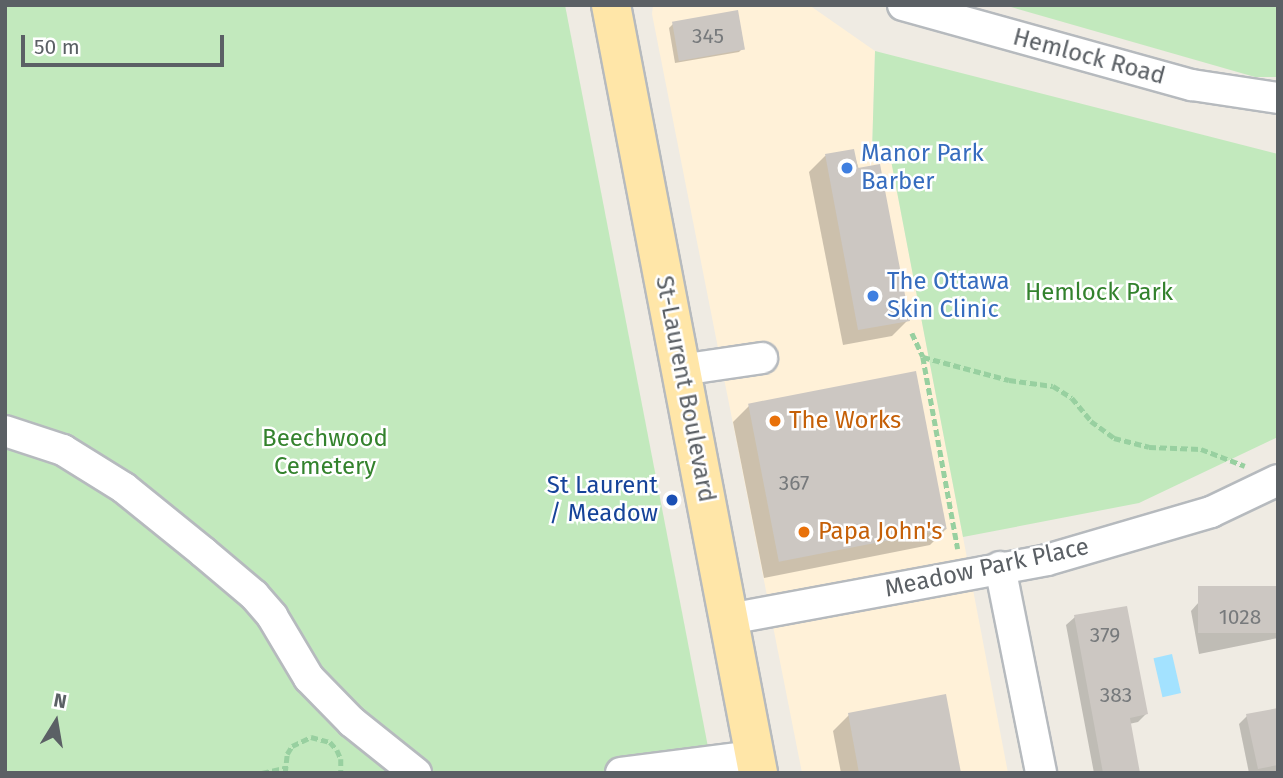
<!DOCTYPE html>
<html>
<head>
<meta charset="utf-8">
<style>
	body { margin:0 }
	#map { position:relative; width:1283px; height:778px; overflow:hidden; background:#efebe3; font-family:"Fira Sans",sans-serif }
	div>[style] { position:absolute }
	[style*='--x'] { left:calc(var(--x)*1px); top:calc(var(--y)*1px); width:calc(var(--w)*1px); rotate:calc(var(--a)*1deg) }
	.commercial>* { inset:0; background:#fff1d8 }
	.green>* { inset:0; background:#c2e9bd }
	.water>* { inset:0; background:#a3e2ff; transform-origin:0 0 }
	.shadow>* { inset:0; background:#0003 }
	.building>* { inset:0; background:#ccc7c2; transform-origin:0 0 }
	.path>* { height:4.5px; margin-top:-2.25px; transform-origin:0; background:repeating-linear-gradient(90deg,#98d0a0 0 7px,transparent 0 10.5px) }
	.roads { filter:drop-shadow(2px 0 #b6babe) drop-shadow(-2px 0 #b6babe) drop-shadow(0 2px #b6babe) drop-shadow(0 -2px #b6babe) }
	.minor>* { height:30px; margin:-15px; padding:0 15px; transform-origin:15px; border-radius:15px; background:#fff }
	.major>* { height:38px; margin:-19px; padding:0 19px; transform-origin:19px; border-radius:19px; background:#ffe6a8 }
	.dots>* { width:19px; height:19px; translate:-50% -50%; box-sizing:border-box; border:4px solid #fff; border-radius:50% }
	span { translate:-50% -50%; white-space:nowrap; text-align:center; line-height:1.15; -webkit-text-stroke:5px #fff; paint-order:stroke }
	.number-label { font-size:21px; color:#777a7c }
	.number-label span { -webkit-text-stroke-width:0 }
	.street-label { font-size:24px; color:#5b6065 }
	.shop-label { font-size:24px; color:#366cbe }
	.left { translate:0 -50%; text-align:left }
	.park-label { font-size:24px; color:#33822d }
	.food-label { font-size:24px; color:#c56008 }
	.transit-label { font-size:24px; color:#164399 }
	.right { translate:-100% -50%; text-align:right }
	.frame { position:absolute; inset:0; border:7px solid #5b6065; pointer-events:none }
	.north { position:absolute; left:21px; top:687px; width:70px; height:70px; -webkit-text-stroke:5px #fff; paint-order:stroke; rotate:11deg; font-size:19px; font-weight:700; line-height:28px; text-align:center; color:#5b6065 }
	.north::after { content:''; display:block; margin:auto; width:24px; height:32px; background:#5b6065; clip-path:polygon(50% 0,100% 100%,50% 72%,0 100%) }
	.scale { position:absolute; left:21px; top:35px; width:203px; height:32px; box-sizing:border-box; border:4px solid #5b6065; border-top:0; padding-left:9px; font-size:21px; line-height:24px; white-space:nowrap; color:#5b6065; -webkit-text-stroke:5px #fff; paint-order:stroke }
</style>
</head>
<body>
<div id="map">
	<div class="commercial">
		<i style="clip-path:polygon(653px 5px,809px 5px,875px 51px,872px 152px,889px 149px,1008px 773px,802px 773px,652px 14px)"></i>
	</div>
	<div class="green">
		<i style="clip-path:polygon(5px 5px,565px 5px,713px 773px,5px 773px)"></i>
		<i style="clip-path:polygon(1004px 5px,1278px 5px,1278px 77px,1255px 77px)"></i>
		<i style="clip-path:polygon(875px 51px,1278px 154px,1278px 437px,1139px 503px,963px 537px,889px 150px,872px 152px)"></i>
	</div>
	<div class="water">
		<i style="left:1172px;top:654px;width:40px;height:19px;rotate:77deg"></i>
	</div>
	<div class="shadow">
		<i style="clip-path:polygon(673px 24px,743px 48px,739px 52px,675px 63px,669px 28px)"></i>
		<i style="clip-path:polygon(853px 151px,908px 320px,892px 336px,843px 345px,809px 172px,825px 156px)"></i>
		<i style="clip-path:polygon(749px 406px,946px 529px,930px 545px,764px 578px,733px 422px)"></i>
		<i style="clip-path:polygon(1278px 587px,1278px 638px,1199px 654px,1191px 611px,1199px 602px)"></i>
		<i style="clip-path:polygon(1075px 617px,1146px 714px,1138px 722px,1129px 724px,1139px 773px,1094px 773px,1066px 625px)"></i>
		<i style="clip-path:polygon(1278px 710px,1278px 773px,1249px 773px,1239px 724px,1247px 716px)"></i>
		<i style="clip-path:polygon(849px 715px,959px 773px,841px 773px,833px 731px)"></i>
	</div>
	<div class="building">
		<i style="left:738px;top:10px;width:40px;height:67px;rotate:80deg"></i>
		<i style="clip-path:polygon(854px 149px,858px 168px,880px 164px,910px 321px,858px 330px,825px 154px)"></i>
		<i style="left:916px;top:371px;width:161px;height:171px;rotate:79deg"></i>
		<i style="left:1278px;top:586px;width:47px;height:80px;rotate:90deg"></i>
		<i style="clip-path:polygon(1127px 606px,1148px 714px,1130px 718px,1140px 773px,1103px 773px,1074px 615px)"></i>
		<i style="clip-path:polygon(946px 694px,961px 773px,859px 773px,848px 713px)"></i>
		<i style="clip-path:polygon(1278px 708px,1278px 765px,1258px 769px,1246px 714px)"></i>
	</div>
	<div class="path">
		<i style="--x:912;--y:333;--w:26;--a:65"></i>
		<i style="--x:923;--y:357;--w:195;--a:79.7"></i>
		<i style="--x:923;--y:357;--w:89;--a:15"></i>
		<i style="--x:1009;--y:380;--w:44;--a:7.8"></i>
		<i style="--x:1053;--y:386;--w:22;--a:32"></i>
		<i style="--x:1072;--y:398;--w:30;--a:50"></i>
		<i style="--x:1091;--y:421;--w:29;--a:36"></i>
		<i style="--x:1114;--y:438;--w:36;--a:14"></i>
		<i style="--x:1149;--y:447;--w:52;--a:2.2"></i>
		<i style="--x:1201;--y:449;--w:47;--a:21.1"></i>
		<i style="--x:262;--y:773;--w:23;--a:-13"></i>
		<i style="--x:285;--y:773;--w:19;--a:-84"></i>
		<i style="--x:287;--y:754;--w:9;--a:-58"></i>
		<i style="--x:292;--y:746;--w:21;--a:-25"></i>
		<i style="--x:311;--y:737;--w:20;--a:15"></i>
		<i style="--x:330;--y:742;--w:11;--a:49"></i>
		<i style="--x:337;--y:750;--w:10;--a:66"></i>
		<i style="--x:341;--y:759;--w:14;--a:90"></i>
	</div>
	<div class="roads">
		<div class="minor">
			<i style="--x:903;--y:5;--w:300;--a:15.5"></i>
			<i style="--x:1192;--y:85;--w:87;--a:8.6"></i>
			<i style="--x:681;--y:370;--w:82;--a:-8.4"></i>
			<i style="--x:5;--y:431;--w:61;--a:18.1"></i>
			<i style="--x:63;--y:450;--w:72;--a:31.9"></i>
			<i style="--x:124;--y:488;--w:102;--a:39"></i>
			<i style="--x:203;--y:552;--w:67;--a:40.1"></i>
			<i style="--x:254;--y:595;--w:28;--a:49"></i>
			<i style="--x:272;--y:616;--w:72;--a:59.2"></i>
			<i style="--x:309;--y:678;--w:62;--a:45.7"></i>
			<i style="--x:352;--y:722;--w:82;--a:38.6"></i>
			<i style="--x:1000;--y:567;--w:210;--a:78.7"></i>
			<i style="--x:729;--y:619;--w:323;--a:-10.5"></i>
			<i style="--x:1047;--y:560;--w:171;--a:-16.3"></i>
			<i style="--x:1211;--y:512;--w:74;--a:-25.5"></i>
			<i style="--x:621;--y:773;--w:134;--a:-7.3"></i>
		</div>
		<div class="major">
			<i style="--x:611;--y:5;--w:782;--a:79.16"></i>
		</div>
	</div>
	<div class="dots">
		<i style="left:847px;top:168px;background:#3f7fe0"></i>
		<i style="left:873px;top:296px;background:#3f7fe0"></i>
		<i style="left:775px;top:421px;background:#e8710a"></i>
		<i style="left:672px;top:500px;background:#1a4fb4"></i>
		<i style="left:804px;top:532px;background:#e8710a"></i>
	</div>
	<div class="number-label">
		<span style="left:708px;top:36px">345</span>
		<span style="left:794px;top:483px">367</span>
		<span style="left:1240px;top:617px">1028</span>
		<span style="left:1105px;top:635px">379</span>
		<span style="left:1116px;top:695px">383</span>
	</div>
	<div class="street-label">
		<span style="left:1089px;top:57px;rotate:15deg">Hemlock Road</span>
		<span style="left:685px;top:389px;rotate:79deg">St-Laurent Boulevard</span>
		<span style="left:987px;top:568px;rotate:-12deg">Meadow Park Place</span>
	</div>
	<div class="shop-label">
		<span class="left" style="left:861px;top:168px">Manor Park<br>Barber</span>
		<span class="left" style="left:887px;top:296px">The Ottawa<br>Skin Clinic</span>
	</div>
	<div class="park-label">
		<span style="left:1099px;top:293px">Hemlock Park</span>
		<span style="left:325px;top:453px">Beechwood<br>Cemetery</span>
	</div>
	<div class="food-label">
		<span class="left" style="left:789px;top:421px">The Works</span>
		<span class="left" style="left:818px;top:532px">Papa John's</span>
	</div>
	<div class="transit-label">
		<span class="right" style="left:658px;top:500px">St Laurent<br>/ Meadow</span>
	</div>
	<div class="frame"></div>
	<div class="north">N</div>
	<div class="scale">50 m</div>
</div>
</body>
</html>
